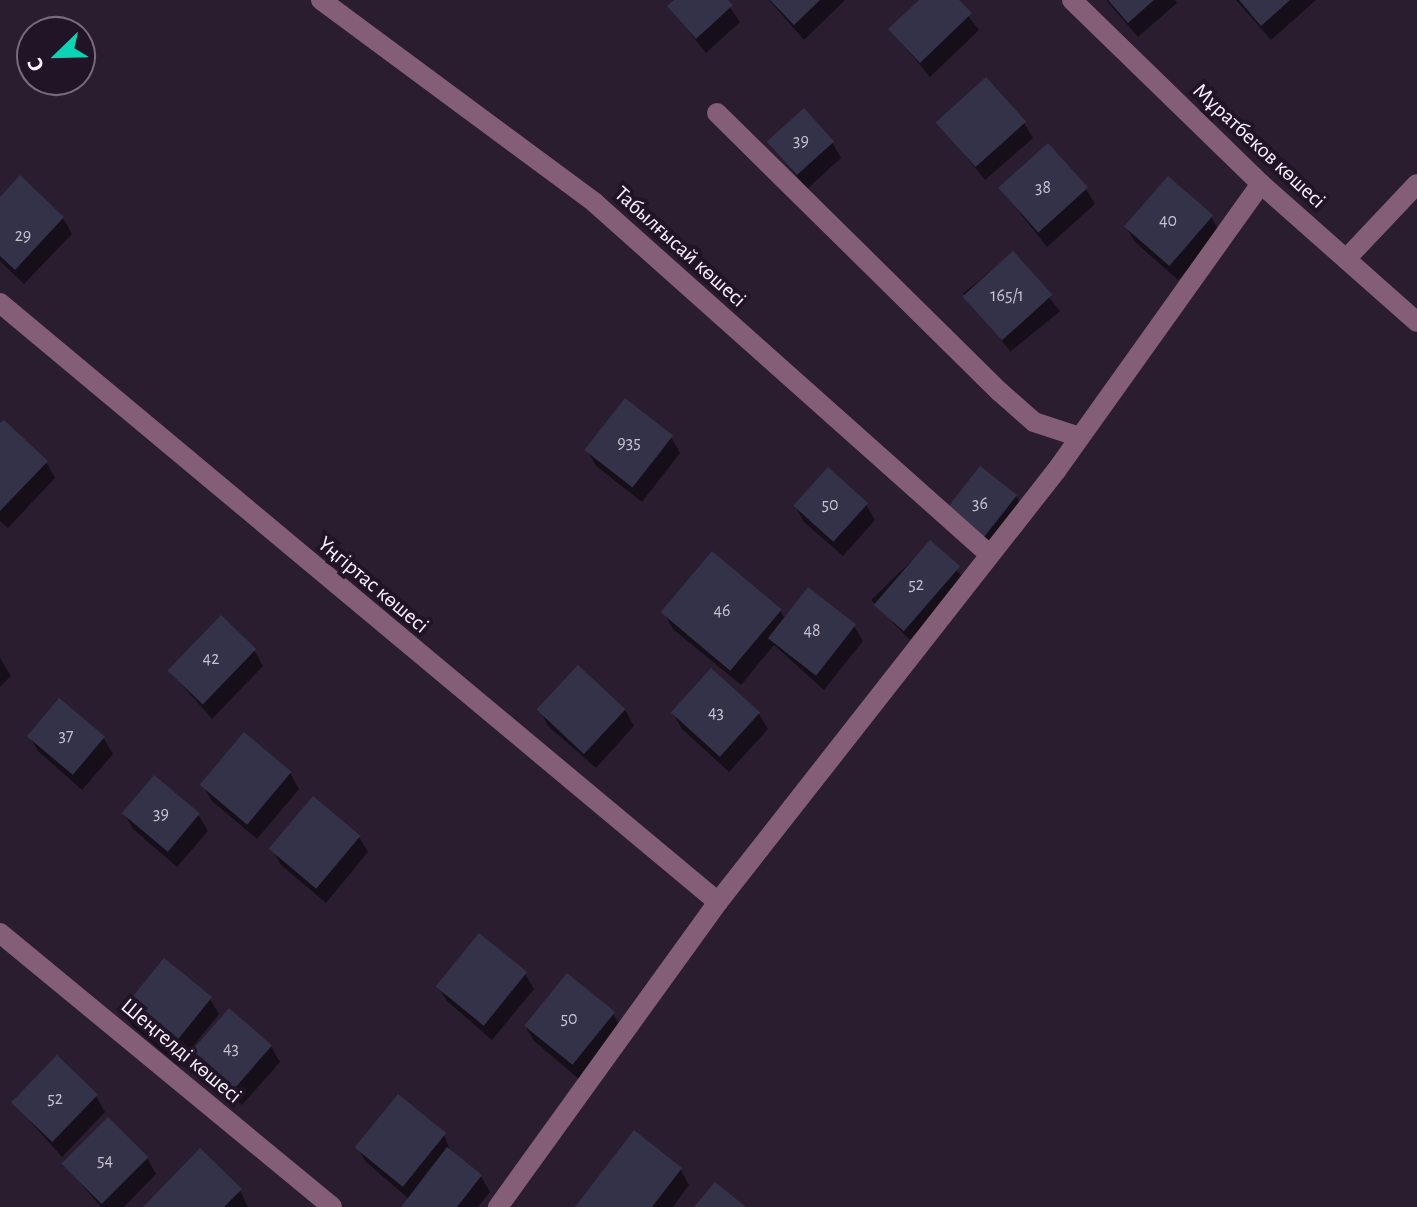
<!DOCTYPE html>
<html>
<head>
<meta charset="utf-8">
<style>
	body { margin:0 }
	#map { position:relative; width:1417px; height:1207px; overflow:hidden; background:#2a1d30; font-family:"Alegreya Sans",sans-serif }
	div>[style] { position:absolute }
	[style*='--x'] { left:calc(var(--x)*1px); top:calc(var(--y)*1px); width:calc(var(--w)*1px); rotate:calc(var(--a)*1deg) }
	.shadow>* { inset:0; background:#0007; transform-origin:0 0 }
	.building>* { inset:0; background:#333248; transform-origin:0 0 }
	.street>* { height:20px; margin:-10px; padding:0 10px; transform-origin:10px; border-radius:10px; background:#845e76 }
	span { translate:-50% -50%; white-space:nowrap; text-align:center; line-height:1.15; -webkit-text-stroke:8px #201426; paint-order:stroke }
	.number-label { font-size:18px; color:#c8c1d0 }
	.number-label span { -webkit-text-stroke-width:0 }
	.street-label { font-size:22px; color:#f9f1fe }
	.north { position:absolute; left:16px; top:16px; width:80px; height:80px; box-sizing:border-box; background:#201426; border:2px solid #776c7c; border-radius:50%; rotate:247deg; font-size:22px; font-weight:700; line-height:32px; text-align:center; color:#f9f1fe }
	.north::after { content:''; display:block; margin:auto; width:28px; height:36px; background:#09d5b5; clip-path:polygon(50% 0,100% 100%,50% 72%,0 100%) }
</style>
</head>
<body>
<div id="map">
	<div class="shadow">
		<i style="clip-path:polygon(677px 0,725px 0,740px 22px,706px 53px,669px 7px)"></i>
		<i style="clip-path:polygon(769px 0,845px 0,804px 40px)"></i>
		<i style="clip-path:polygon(921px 0,956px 0,979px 30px,930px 77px,891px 30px)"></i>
		<i style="clip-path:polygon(1106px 0,1175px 0,1177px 3px,1138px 37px)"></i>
		<i style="clip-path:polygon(1236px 0,1316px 0,1271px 40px)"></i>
		<i style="clip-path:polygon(938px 122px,1024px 123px,1033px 138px,985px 180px)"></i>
		<i style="clip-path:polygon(770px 142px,832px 142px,841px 158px,807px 189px)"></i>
		<i style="clip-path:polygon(1000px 188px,1086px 189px,1095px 204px,1047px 247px)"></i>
		<i style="clip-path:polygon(0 200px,63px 218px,72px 234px,24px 284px,0 261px)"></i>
		<i style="clip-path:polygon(1211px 217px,1220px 232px,1178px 280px,1135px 242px,1126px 227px)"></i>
		<i style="left:1013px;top:253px;width:75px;height:64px;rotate:51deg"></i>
		<i style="clip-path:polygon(0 426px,46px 462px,55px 478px,8px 528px,0 521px)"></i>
		<i style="clip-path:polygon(671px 437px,680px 453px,642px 502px,596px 466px,587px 450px)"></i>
		<i style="clip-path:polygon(1016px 496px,1025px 512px,989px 557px,955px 529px)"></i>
		<i style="clip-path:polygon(866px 505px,875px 520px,843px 556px,804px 522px,795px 506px)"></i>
		<i style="left:930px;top:543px;width:55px;height:82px;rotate:46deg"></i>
		<i style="clip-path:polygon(780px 611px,785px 619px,854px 626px,863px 641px,824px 690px,774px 645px,741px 685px,673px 629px,664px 613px)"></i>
		<i style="clip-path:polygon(254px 650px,263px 666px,212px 719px,169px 670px)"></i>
		<i style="clip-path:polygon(0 658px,11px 676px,0 687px)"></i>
		<i style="clip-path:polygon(578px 668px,625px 710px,634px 726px,596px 768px,548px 726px,540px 710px)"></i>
		<i style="clip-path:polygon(711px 671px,759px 714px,768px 729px,729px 772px,682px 729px,673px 713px)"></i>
		<i style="clip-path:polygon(59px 701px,104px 739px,113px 754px,82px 790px,38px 751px,29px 736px)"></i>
		<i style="clip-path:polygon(290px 773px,299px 789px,257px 839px,212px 801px,203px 786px)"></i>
		<i style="clip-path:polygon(124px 813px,199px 816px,208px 831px,177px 867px,133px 829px)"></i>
		<i style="clip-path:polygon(359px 837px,368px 852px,326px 903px,281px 865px,272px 849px)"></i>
		<i style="clip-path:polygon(525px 974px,534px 989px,492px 1040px,447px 1001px,438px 986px)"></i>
		<i style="clip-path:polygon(210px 999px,219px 1014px,178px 1065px,132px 1026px,123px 1011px)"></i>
		<i style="clip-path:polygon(613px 1014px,622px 1029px,580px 1080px,534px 1041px,525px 1026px)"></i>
		<i style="clip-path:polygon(271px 1046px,280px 1062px,242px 1105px,201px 1069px,192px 1054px)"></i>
		<i style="clip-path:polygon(96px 1096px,105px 1112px,62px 1157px,14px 1103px)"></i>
		<i style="clip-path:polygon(444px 1135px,451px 1153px,481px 1176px,490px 1192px,478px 1207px,403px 1207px,409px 1199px,366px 1162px,357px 1147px)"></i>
		<i style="clip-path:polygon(147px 1158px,156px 1174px,124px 1207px,101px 1207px,65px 1165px)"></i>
		<i style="clip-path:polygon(680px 1169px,689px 1185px,673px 1207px,578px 1207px)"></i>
		<i style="clip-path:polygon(240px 1190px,248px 1207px,146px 1207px)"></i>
	</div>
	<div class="building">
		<i style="clip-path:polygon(674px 0,728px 0,733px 5px,696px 39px,667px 6px)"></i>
		<i style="clip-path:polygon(770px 0,820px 0,794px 25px)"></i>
		<i style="clip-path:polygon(919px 0,959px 0,972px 13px,920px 63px,888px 29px)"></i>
		<i style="clip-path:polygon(1108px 0,1154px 0,1128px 23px)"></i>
		<i style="clip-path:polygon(1239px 0,1290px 0,1261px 26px)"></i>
		<i style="left:986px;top:77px;width:60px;height:68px;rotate:48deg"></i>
		<i style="left:804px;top:108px;width:45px;height:50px;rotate:48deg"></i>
		<i style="left:1048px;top:143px;width:60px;height:67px;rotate:48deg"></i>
		<i style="clip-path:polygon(20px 175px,64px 217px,15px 270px,0 256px,0 197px)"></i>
		<i style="left:1168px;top:176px;width:60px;height:67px;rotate:41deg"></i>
		<i style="left:1013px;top:251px;width:59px;height:68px;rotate:48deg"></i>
		<i style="left:625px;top:398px;width:61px;height:66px;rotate:38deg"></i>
		<i style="clip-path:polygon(4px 420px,48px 461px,0 511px,0 423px)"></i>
		<i style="left:980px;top:466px;width:47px;height:60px;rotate:38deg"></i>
		<i style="left:828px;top:467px;width:54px;height:52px;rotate:42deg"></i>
		<i style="left:930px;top:540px;width:40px;height:86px;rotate:41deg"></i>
		<i style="left:712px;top:551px;width:91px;height:80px;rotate:40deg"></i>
		<i style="left:808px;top:587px;width:61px;height:65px;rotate:38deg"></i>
		<i style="left:221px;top:615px;width:49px;height:77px;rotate:44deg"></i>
		<i style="left:578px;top:665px;width:65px;height:61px;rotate:43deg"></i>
		<i style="left:711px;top:668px;width:66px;height:60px;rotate:42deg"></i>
		<i style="left:59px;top:698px;width:60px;height:50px;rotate:40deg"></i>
		<i style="left:244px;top:732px;width:62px;height:69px;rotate:40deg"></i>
		<i style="left:154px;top:775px;width:60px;height:50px;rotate:40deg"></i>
		<i style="left:313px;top:796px;width:62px;height:69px;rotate:40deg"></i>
		<i style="left:479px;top:933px;width:62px;height:69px;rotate:39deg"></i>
		<i style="left:164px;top:958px;width:62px;height:69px;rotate:39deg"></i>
		<i style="left:567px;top:973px;width:62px;height:68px;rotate:39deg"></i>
		<i style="left:229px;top:1008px;width:57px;height:60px;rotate:41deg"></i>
		<i style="left:57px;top:1055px;width:57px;height:66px;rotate:44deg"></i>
		<i style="left:398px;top:1094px;width:62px;height:69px;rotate:39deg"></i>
		<i style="left:108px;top:1117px;width:57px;height:66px;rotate:45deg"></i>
		<i style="clip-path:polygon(634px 1130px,682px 1168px,652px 1207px,575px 1207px)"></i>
		<i style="clip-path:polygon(447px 1147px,482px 1175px,457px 1207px,401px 1207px)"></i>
		<i style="clip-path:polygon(200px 1148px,242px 1189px,224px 1207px,143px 1207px)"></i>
		<i style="clip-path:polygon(715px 1182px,746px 1207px,694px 1207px)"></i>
	</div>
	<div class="street">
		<i style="--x:321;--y:0;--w:341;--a:36.5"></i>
		<i style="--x:595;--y:203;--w:528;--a:41.7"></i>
		<i style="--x:1072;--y:0;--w:264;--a:44.2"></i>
		<i style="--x:1261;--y:184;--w:208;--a:41.5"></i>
		<i style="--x:717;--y:113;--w:397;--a:44.6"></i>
		<i style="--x:1000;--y:392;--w:45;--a:41.4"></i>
		<i style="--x:1034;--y:422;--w:48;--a:18.1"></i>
		<i style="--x:1346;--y:259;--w:103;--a:-46.6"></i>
		<i style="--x:0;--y:303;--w:935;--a:39.84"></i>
		<i style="--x:0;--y:933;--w:430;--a:39.5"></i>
		<i style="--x:498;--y:1207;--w:376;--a:-54.2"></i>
		<i style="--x:718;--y:902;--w:548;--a:-51.9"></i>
		<i style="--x:1056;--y:471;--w:353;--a:-54.5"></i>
	</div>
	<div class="number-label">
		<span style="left:801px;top:141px">39</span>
		<span style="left:1043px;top:188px">38</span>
		<span style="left:1168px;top:221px">40</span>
		<span style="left:23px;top:236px">29</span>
		<span style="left:1007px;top:296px">165/1</span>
		<span style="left:629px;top:443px">935</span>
		<span style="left:980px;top:504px">36</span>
		<span style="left:830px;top:505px">50</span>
		<span style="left:916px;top:585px">52</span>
		<span style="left:722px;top:611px">46</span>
		<span style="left:812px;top:631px">48</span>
		<span style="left:211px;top:659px">42</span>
		<span style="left:716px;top:713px">43</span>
		<span style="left:66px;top:736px">37</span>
		<span style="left:161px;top:814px">39</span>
		<span style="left:569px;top:1019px">50</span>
		<span style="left:231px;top:1049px">43</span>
		<span style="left:55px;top:1099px">52</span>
		<span style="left:105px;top:1161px">54</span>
	</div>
	<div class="street-label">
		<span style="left:1259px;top:146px;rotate:43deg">Мұратбеков көшесі</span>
		<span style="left:680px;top:247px;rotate:42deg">Табылғысай көшесі</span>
		<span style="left:373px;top:585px;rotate:40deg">Үңгіртас көшесі</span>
		<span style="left:181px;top:1051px;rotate:40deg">Шеңгелді көшесі</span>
	</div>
	<div class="north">С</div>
</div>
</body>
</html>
